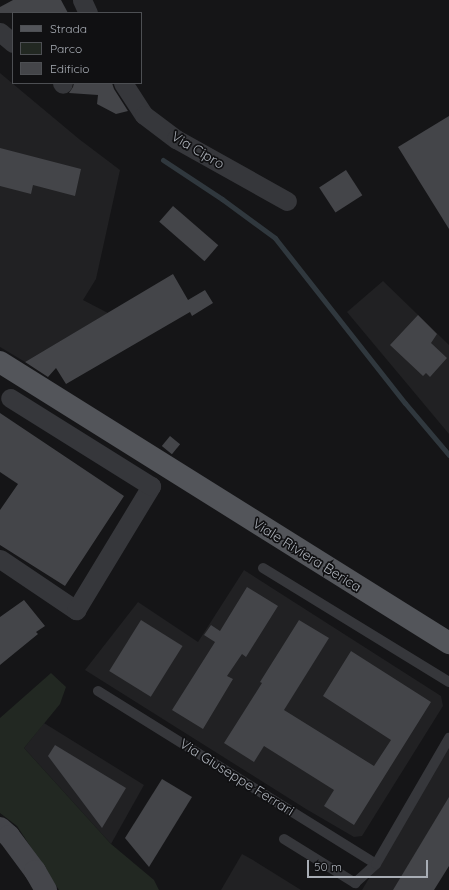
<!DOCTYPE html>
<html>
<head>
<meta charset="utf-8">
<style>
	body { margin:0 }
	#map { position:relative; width:449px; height:890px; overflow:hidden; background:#151517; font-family:Quicksand,sans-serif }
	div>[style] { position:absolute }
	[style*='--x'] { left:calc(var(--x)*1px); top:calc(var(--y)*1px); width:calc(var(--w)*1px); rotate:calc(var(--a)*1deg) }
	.built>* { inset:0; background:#212123 }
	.green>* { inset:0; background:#222822 }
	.stream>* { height:5px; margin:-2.5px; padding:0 2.5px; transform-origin:2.5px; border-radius:2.5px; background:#30383e }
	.building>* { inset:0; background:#444549; transform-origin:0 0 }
	.lane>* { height:10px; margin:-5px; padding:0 5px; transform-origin:5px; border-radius:5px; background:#36373b }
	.street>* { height:19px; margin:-9.5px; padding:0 9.5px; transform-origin:9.5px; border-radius:9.5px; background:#36373b }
	.secondary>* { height:22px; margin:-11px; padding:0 11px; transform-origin:11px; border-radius:11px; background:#45464b }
	.primary>* { height:22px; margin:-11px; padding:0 11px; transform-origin:11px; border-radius:11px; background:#53555a }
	span { translate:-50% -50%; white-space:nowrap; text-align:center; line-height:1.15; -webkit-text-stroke:3.5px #101012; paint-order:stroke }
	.street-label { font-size:14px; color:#a8adb5 }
	.legend { position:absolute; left:12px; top:12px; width:130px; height:72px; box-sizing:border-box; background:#101012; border:1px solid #4d4f53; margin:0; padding:5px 7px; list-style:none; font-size:12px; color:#a8adb5 }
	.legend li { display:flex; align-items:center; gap:8px; height:20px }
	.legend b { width:20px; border:1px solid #4d4f53 }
	.scale { position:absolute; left:307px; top:860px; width:121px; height:18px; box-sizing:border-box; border:2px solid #a8adb5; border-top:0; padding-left:5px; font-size:12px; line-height:14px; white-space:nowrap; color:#a8adb5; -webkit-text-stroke:3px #101012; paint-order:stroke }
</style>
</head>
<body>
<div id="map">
	<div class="built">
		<i style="clip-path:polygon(0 73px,79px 139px,120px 170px,96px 279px,83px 300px,108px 313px,25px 362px,0 347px)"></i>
		<i style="clip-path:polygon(383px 281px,449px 345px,449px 434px,347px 312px)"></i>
		<i style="clip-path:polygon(244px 570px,441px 696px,443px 706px,362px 836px,354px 837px,306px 809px,85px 670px,138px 602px,198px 642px)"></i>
		<i style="clip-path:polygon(44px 723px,144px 785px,111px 844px,24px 748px)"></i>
		<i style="clip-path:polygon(449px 745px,449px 865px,433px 890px,362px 890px)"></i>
		<i style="clip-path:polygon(242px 854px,253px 860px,301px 890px,221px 890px)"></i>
	</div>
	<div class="green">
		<i style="clip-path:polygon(51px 673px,66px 687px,60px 704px,24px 748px,111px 844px,154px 880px,159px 890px,59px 890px,17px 826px,0 813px,0 718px)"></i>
	</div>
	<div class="stream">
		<i style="--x:163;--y:160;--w:71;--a:33.5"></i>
		<i style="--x:222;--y:199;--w:66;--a:36.3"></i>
		<i style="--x:275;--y:238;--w:210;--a:51.8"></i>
		<i style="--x:405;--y:403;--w:68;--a:49.8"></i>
	</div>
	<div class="building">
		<i style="clip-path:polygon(13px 0,61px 0,68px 13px,0 13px,0 7px)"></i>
		<i style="clip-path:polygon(74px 83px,112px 83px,114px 89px,128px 111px,116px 114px,97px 104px,98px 95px,69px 93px,73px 87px)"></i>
		<i style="clip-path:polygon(449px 116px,449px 229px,398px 147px)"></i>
		<i style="clip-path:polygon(0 148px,81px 169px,75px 196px,33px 185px,31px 194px,0 186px)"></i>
		<i style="left:346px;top:170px;width:30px;height:32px;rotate:57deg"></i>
		<i style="left:173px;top:206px;width:60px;height:21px;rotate:41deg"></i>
		<i style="clip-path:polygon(173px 274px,188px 300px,205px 290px,213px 303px,192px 316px,190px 312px,66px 384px,56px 368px,48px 377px,25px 362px)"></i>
		<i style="clip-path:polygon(418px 315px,437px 334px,431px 343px,447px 358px,430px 377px,426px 373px,423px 376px,390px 345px)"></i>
		<i style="clip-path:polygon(0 413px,124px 496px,65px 586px,0 545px,0 510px,18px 484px,0 472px)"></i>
		<i style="left:170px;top:436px;width:13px;height:13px;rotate:39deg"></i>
		<i style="clip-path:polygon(247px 587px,278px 606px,246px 657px,242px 654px,227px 676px,233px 679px,203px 729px,172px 710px,215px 642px,204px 635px,211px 625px,220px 631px)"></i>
		<i style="clip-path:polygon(24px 600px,45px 626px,36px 632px,38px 634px,0 665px,0 617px)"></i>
		<i style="left:141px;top:620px;width:49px;height:60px;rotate:32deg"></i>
		<i style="clip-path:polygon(299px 620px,329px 638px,284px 710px,374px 766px,391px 740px,323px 696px,351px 651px,431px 702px,354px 825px,324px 806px,334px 790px,264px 746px,254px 762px,224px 743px,262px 683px,260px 682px)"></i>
		<i style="clip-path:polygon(55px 745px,126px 788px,102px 828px,48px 756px)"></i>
		<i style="clip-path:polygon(162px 779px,192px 797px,149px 867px,125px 838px)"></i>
		<i style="clip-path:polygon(449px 797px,449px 866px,434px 890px,393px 890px)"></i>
	</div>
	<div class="lane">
		<i style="--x:263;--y:568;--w:218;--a:31.5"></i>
		<i style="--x:98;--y:691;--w:327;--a:31.9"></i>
		<i style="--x:284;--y:839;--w:84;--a:31.8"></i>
		<i style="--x:355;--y:883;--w:28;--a:-42"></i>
		<i style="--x:376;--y:864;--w:146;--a:-59.9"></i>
	</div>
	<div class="street">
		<i style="--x:82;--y:0;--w:14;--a:65"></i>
		<i style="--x:0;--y:32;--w:17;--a:40"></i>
		<i style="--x:62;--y:83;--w:1;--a:45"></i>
		<i style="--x:123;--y:83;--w:38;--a:57"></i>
		<i style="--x:144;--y:115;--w:40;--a:37"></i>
		<i style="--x:176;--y:139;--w:127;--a:29.2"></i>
		<i style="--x:0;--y:559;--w:92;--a:33.9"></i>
		<i style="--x:76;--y:610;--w:145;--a:-58.8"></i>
		<i style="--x:151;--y:486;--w:166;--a:-148"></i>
	</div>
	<div class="secondary">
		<i style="--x:0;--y:828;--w:12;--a:42"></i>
		<i style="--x:9;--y:836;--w:44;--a:53.4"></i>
		<i style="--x:35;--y:871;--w:22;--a:60"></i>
	</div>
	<div class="primary">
		<i style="--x:0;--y:362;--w:530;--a:32.04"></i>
	</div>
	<div class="street-label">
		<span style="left:198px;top:150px;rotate:31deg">Via Cipro</span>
		<span style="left:307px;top:555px;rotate:32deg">Viale Riviera Berica</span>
		<span style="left:237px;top:777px;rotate:32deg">Via Giuseppe Ferrari</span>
	</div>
	<ul class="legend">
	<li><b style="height:5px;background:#53555a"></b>Strada</li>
	<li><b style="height:11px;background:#222822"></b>Parco</li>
	<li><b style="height:11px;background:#444549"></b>Edificio</li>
	</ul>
	<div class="scale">50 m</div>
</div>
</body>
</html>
